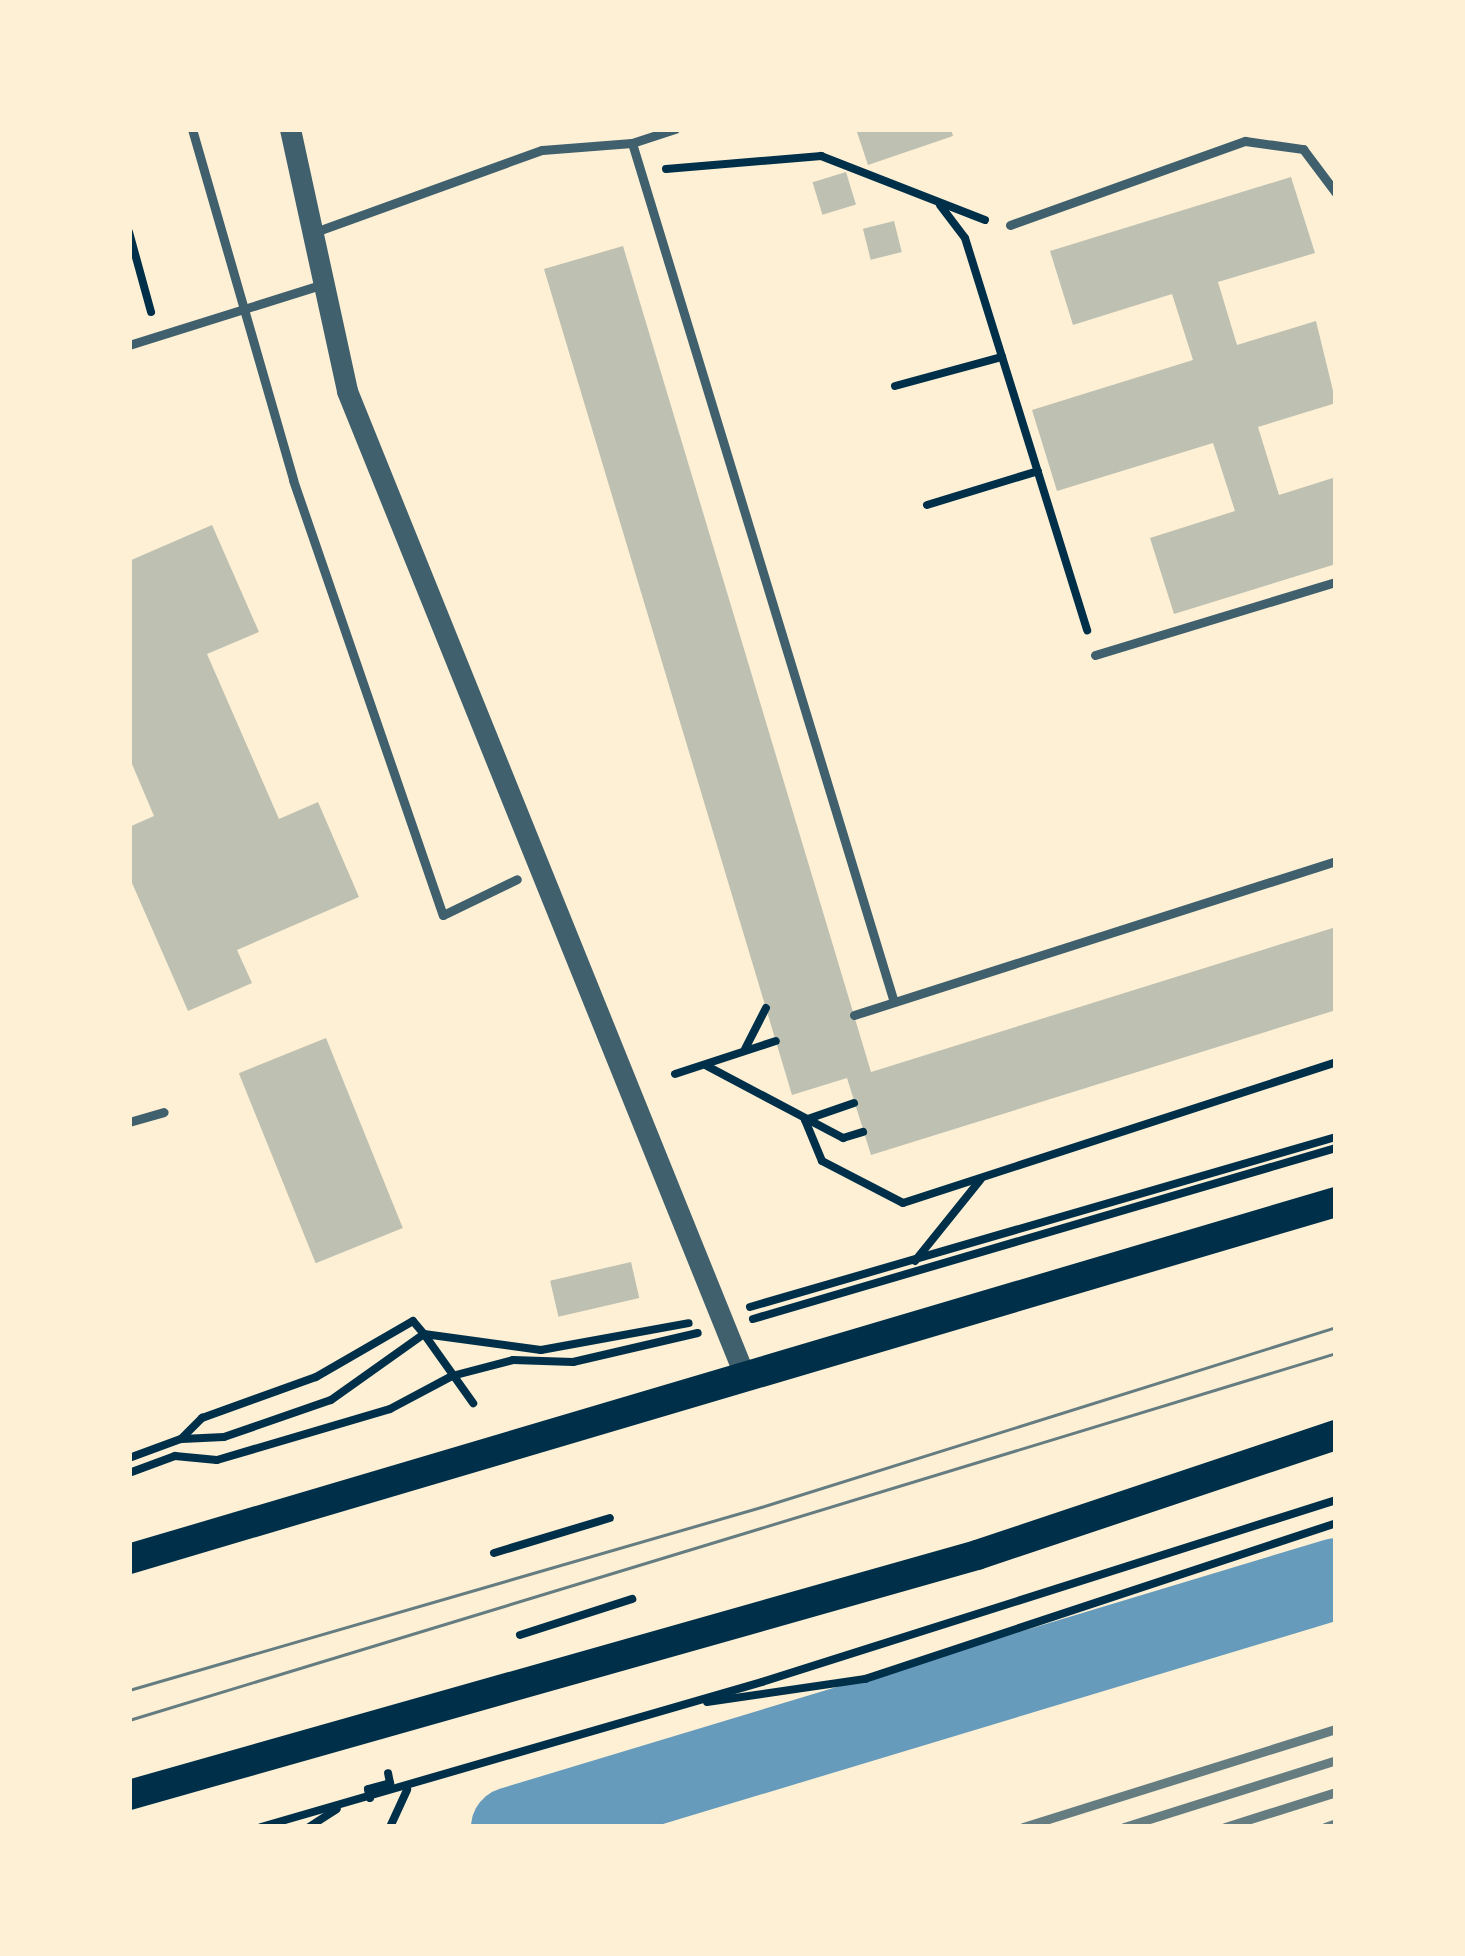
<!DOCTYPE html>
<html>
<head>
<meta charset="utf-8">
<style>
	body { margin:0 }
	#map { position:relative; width:1465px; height:1956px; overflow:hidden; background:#fdf0d5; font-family:"PT Sans Narrow",sans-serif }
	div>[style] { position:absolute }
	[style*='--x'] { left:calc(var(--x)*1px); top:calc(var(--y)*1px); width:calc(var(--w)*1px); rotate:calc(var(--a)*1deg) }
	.river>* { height:81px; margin:-40.5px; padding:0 40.5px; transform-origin:40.5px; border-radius:40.5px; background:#669bbc }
	.building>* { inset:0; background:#bec0b2; transform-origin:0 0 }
	.path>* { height:8px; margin:-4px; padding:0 4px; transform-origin:4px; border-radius:4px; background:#003049 }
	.service>* { height:9px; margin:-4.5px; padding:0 4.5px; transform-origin:4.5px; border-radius:4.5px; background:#3f606c }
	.tertiary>* { height:21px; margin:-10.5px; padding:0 10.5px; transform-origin:10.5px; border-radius:10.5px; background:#3f606c }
	.primary>* { height:30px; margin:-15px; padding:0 15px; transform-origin:15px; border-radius:15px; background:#003049 }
	.tram>* { height:3px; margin:-1.5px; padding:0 1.5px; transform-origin:1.5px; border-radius:1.5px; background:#657d81 }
	.rail>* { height:9px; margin:-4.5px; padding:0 4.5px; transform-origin:4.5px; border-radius:4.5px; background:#657d81 }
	span { translate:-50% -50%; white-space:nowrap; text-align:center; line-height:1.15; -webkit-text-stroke:9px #fdf0d5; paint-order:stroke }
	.frame { position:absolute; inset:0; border:132px solid #fdf0d5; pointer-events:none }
</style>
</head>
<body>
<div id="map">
	<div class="river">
		<i style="--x:511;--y:1827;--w:862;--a:-16.79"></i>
	</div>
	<div class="building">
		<i style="clip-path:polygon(856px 129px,951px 129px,953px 136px,868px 165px)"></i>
		<i style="left:846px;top:172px;width:34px;height:35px;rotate:73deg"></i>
		<i style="clip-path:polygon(1291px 177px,1315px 253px,1218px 282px,1237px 345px,1316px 321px,1336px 403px,1258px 427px,1279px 495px,1336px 477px,1336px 564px,1174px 614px,1150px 538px,1235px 511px,1213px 443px,1057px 491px,1032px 410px,1193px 360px,1172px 294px,1073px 325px,1050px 251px)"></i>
		<i style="left:894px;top:221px;width:32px;height:32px;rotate:76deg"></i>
		<i style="clip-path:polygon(623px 246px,871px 1072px,1336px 927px,1336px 1010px,871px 1155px,847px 1078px,792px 1095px,544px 269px)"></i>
		<i style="clip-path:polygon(212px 525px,259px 632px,207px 654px,279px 819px,318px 802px,359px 897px,237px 950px,252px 983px,188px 1011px,129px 876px,129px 827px,154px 816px,129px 757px,129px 561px)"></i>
		<i style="left:326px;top:1038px;width:205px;height:94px;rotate:68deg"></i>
		<i style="left:631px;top:1262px;width:37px;height:83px;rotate:77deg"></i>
	</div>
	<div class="path">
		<i style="--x:666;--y:169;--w:156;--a:-4.8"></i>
		<i style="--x:821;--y:156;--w:176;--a:21.3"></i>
		<i style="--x:940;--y:205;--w:41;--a:52.9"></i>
		<i style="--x:965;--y:238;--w:411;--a:72.7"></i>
		<i style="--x:129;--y:232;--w:83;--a:74.6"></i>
		<i style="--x:895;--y:386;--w:111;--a:-15.2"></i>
		<i style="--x:927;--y:505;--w:116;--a:-17"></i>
		<i style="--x:745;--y:1049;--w:46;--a:-62.9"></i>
		<i style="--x:707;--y:1066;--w:154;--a:27.9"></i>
		<i style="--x:843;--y:1138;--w:21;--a:-17"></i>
		<i style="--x:675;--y:1074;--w:106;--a:-18.1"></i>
		<i style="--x:854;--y:1103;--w:52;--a:160.9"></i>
		<i style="--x:805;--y:1120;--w:44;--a:67.5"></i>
		<i style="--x:822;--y:1161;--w:91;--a:27.4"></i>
		<i style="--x:903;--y:1203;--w:455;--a:-18"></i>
		<i style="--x:915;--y:1261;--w:105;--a:-51.2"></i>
		<i style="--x:750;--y:1307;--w:610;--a:-16.18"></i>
		<i style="--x:753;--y:1319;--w:608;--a:-16.35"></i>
		<i style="--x:182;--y:1439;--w:42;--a:-2.7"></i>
		<i style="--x:224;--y:1437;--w:113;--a:-19.1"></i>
		<i style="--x:331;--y:1400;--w:114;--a:-35.4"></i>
		<i style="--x:424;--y:1334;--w:85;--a:54.6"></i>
		<i style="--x:129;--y:1458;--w:55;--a:-20.1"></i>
		<i style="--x:181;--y:1439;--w:30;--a:-45"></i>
		<i style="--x:202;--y:1418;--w:121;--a:-19.8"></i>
		<i style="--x:316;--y:1377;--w:112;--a:-30"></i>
		<i style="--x:413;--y:1321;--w:17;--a:50"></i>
		<i style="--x:424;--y:1334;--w:118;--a:7.8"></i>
		<i style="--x:541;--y:1350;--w:150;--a:-10.3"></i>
		<i style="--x:129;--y:1473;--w:49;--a:-20.3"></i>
		<i style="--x:175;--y:1456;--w:42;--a:5.4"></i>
		<i style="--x:217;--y:1460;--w:180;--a:-16.4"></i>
		<i style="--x:390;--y:1409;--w:70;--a:-28"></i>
		<i style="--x:452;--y:1376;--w:63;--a:-14.7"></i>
		<i style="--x:513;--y:1360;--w:60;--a:1.9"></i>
		<i style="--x:573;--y:1362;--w:128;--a:-13.1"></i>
		<i style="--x:494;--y:1553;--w:121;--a:-16.8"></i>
		<i style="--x:520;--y:1635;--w:118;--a:-17.8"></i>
		<i style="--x:707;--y:1702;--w:160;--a:-8.3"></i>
		<i style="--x:865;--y:1679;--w:496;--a:-18.3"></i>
		<i style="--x:370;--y:1798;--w:9;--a:-103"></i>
		<i style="--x:368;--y:1789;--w:23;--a:-15"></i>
		<i style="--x:390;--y:1783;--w:10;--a:-101"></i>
		<i style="--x:261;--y:1827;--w:522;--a:-16.14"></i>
		<i style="--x:762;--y:1682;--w:602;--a:-17.59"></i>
		<i style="--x:309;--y:1827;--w:33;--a:-33"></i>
		<i style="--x:390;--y:1827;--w:41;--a:-65.3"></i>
	</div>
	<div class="service">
		<i style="--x:192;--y:129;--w:365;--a:73.9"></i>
		<i style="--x:293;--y:480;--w:460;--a:71"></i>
		<i style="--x:443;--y:915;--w:82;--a:-25.9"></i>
		<i style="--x:632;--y:143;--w:45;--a:-18"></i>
		<i style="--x:1010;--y:225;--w:250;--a:-19.7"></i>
		<i style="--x:1245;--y:141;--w:59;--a:7.9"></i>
		<i style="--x:1303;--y:149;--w:55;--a:53.1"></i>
		<i style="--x:315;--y:232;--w:241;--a:-19.9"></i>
		<i style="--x:542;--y:150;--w:90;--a:-4.4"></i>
		<i style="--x:632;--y:143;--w:898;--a:73.04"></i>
		<i style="--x:129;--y:345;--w:201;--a:-17.4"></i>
		<i style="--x:1095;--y:655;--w:252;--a:-16.9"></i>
		<i style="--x:854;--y:1015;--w:506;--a:-17.72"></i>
		<i style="--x:129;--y:1122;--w:36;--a:-16"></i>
	</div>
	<div class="tertiary">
		<i style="--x:290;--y:129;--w:268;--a:77.7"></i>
		<i style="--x:347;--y:391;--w:1066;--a:68.01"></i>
	</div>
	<div class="primary">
		<i style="--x:129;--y:1559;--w:1259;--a:-16.48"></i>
		<i style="--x:129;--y:1795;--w:881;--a:-15.8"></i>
		<i style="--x:977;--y:1555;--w:379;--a:-18.5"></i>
	</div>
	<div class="tram">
		<i style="--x:129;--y:1690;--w:658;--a:-16.15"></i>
		<i style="--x:761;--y:1507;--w:603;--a:-17.38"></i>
		<i style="--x:129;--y:1720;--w:1262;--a:-16.91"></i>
	</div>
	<div class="rail">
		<i style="--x:1023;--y:1827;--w:328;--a:-17.4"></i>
		<i style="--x:1124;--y:1827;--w:222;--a:-17.5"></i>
		<i style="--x:1225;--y:1827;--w:116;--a:-17.5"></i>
		<i style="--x:1325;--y:1827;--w:12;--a:-20"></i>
	</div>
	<div class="frame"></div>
</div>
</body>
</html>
